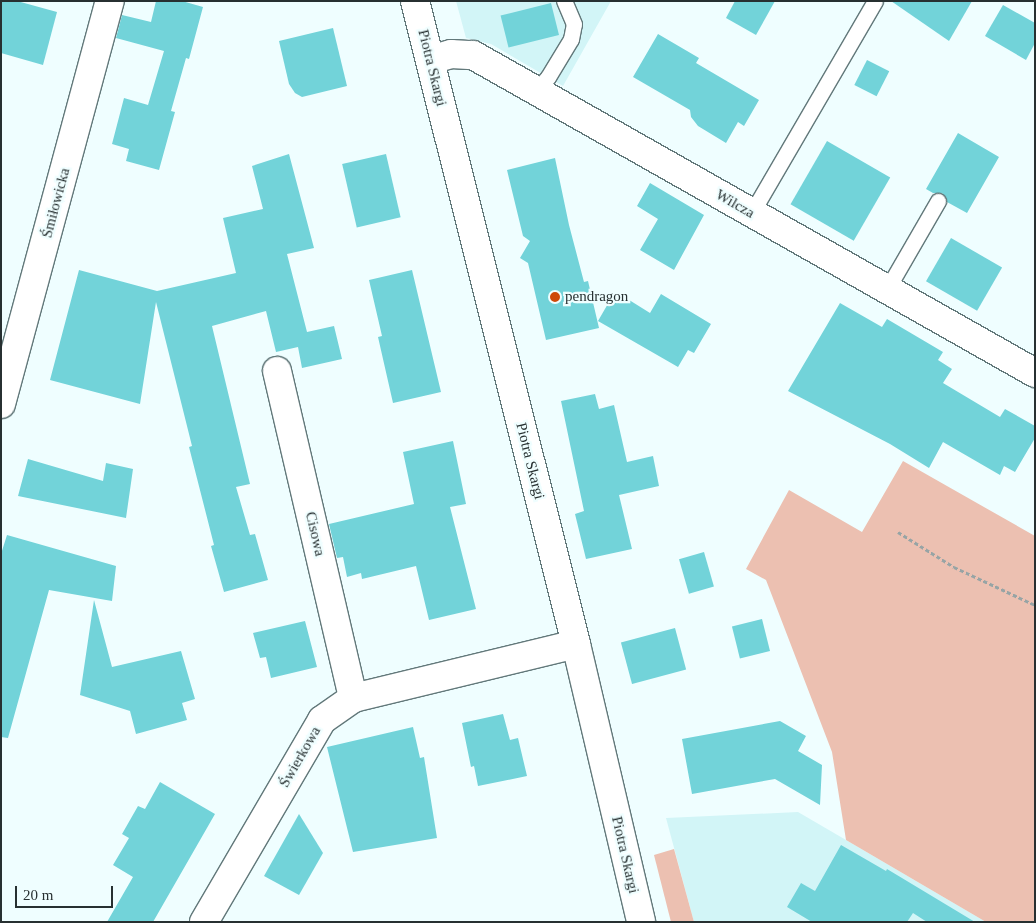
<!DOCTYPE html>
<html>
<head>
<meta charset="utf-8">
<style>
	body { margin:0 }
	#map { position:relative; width:1036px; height:923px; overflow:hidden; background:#effeff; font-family:"Times New Roman",serif }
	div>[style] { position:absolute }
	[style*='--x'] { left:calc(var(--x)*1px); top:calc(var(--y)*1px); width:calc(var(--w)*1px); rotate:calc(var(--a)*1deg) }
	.built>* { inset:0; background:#d2f5f7 }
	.green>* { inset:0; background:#ecc0b1 }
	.building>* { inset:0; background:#72d3d9; transform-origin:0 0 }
	.path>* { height:3px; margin-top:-1.5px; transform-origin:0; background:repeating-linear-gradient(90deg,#97a4a5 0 4px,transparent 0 6.5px) }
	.roads { filter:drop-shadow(1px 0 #62787a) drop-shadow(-1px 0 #62787a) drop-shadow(0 1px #62787a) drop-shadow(0 -1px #62787a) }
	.service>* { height:15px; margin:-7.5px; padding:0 7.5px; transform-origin:7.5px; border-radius:7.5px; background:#fff }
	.minor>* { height:28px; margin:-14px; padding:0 14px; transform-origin:14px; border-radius:14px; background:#fff }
	.tertiary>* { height:28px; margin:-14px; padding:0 14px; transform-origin:14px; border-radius:14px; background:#fff }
	.dots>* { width:14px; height:14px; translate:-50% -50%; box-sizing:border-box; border:2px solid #effeff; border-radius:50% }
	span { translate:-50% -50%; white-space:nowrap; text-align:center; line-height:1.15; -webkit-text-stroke:4.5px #effeff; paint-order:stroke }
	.street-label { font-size:15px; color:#273031 }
	.poi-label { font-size:15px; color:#273031 }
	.left { translate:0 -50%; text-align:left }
	.frame { position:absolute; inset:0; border:2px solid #273031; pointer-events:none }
	.scale { position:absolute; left:15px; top:886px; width:98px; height:22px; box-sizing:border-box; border:2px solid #273031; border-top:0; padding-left:6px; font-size:15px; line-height:18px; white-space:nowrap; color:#273031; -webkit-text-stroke:4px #effeff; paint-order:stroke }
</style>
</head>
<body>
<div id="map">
	<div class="built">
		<i style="clip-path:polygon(456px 1px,611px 1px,563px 86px,491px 44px,466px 38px)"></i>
		<i style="clip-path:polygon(798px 812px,846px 840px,986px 922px,694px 922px,666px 818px)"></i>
	</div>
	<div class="green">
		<i style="clip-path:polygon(903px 461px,1035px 536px,1035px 922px,986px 922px,846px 840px,832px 752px,766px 580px,746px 569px,789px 490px,862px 532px)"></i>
		<i style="clip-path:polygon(674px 849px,694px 922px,671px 922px,654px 855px)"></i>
	</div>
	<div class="building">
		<i style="clip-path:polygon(1px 1px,17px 1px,57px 12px,43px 65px,1px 53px)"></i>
		<i style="clip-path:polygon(156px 1px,182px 1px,203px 7px,189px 59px,186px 58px,171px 111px,175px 112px,159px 170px,126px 161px,129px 149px,112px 144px,124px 98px,148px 105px,164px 51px,116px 38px,122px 15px,151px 22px)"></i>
		<i style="clip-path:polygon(735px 1px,775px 1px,756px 35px,726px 18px)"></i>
		<i style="clip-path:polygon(891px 1px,972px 1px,949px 41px)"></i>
		<i style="left:551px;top:3px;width:33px;height:52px;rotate:76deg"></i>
		<i style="clip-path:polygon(1003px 5px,1035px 23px,1035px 43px,1026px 60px,985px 36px)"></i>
		<i style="clip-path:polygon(333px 28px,347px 86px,302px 97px,295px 93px,289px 84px,279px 41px)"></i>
		<i style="clip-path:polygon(658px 34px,699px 58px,696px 63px,759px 100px,744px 126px,738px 122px,726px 143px,698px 126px,691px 117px,690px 110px,633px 77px)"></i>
		<i style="left:867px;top:60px;width:25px;height:28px;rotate:27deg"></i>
		<i style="clip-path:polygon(958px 133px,999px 157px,967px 213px,947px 202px,942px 193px,933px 193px,926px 189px)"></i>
		<i style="left:827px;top:141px;width:73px;height:73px;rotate:30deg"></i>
		<i style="clip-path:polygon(289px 154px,314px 248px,287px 254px,307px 332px,334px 326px,342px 359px,302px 368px,298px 347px,276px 352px,266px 311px,212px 326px,250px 484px,236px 487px,250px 535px,255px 534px,268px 580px,224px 592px,211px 546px,214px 545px,189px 447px,192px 446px,156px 302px,140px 404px,50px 380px,79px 270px,157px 291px,236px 273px,223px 218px,263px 209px,252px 166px)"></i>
		<i style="left:386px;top:154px;width:65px;height:45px;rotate:77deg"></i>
		<i style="clip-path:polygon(555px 158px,569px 225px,584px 282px,588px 281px,599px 328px,546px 340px,528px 263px,520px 258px,530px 241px,523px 236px,507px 170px)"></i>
		<i style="clip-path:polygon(650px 183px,704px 215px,674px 270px,640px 250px,658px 219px,637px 206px)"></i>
		<i style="left:951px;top:238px;width:59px;height:50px;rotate:30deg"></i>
		<i style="clip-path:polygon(412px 270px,441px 392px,393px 403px,378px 337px,382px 336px,369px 280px)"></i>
		<i style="clip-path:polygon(661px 294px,711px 324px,694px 353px,688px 350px,678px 367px,598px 321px,613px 295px,624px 301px,626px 298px,650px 313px)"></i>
		<i style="clip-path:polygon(840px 303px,882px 327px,887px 319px,943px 352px,938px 360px,952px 369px,943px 383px,1000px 417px,1005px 409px,1035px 426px,1035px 438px,1015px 472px,1004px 466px,1000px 475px,943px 442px,929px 468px,890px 444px,788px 391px)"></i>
		<i style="clip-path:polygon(595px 394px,599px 409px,614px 405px,627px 462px,653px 456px,659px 486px,619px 495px,632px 549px,586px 559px,575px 514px,584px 511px,561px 401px)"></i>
		<i style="clip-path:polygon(453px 441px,466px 504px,450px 507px,476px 609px,429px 620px,416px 566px,362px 579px,361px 573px,347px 577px,343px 557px,337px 558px,329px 524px,414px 504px,403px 452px)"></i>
		<i style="clip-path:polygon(28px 459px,103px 481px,106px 463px,133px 469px,126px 518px,18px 496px)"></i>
		<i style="clip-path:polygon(7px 535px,116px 566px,112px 601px,49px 590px,8px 738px,1px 737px,1px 554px)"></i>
		<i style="left:704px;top:552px;width:36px;height:26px;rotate:74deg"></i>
		<i style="clip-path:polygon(94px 600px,112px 667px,181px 651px,195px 699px,182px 703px,187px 720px,136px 734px,130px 711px,80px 695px)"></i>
		<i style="left:762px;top:619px;width:33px;height:31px;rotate:76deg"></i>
		<i style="clip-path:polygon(305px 621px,317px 667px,271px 678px,266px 657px,260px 658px,253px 633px)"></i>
		<i style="left:675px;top:628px;width:43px;height:56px;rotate:75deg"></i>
		<i style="clip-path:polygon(503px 714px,510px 740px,518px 738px,527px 776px,478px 786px,474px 766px,471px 767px,462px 723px)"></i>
		<i style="clip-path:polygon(780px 721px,806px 736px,798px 751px,822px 765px,820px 805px,775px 779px,692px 794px,682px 739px)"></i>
		<i style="clip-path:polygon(413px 727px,420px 758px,424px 757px,437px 838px,353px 852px,327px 747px)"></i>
		<i style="clip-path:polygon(160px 782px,215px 814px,153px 922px,107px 922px,133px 877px,113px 865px,129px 838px,122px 834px,138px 806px,145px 809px)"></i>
		<i style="clip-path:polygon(299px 814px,323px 853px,299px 895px,264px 876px)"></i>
		<i style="clip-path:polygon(841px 845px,886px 871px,887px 869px,975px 922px,927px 922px,913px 913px,907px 922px,812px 922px,787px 907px,801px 883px,815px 891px)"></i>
	</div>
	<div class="path">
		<i style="--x:898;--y:532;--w:66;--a:32"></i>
		<i style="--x:954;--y:567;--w:89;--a:25.1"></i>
	</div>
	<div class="roads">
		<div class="service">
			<i style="--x:535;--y:91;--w:19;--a:-47"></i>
			<i style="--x:548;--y:77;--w:44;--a:-58.8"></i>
			<i style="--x:571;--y:39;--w:15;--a:-79"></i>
			<i style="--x:574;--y:24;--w:25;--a:-113"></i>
			<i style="--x:751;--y:214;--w:246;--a:-59.8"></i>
			<i style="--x:886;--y:291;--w:104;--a:-60"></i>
		</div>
		<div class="minor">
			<i style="--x:430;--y:60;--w:22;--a:-16"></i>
			<i style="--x:451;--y:54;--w:22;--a:3"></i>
			<i style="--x:473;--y:55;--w:646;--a:29.5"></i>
			<i style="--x:277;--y:371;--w:336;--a:76.9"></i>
			<i style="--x:1;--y:404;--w:417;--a:-74.9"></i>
			<i style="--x:204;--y:922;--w:234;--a:-59.7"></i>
			<i style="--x:322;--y:720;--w:38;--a:-35"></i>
			<i style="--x:353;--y:698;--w:229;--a:-13.6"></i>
		</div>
		<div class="tertiary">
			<i style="--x:415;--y:1;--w:663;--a:75.94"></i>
			<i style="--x:576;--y:644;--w:285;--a:76.8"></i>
		</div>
	</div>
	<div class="dots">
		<i style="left:555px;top:297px;background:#ce4909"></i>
	</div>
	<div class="street-label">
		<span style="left:432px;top:68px;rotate:76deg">Piotra Skargi</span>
		<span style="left:56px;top:203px;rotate:-75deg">Śmiłowicka</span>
		<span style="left:735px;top:204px;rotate:30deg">Wilcza</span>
		<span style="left:530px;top:461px;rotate:76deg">Piotra Skargi</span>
		<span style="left:315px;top:534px;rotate:77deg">Cisowa</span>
		<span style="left:300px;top:757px;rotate:-60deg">Świerkowa</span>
		<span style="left:625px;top:855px;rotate:77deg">Piotra Skargi</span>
	</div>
	<div class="poi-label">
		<span class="left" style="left:565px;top:297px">pendragon</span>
	</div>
	<div class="frame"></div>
	<div class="scale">20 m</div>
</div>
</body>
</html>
